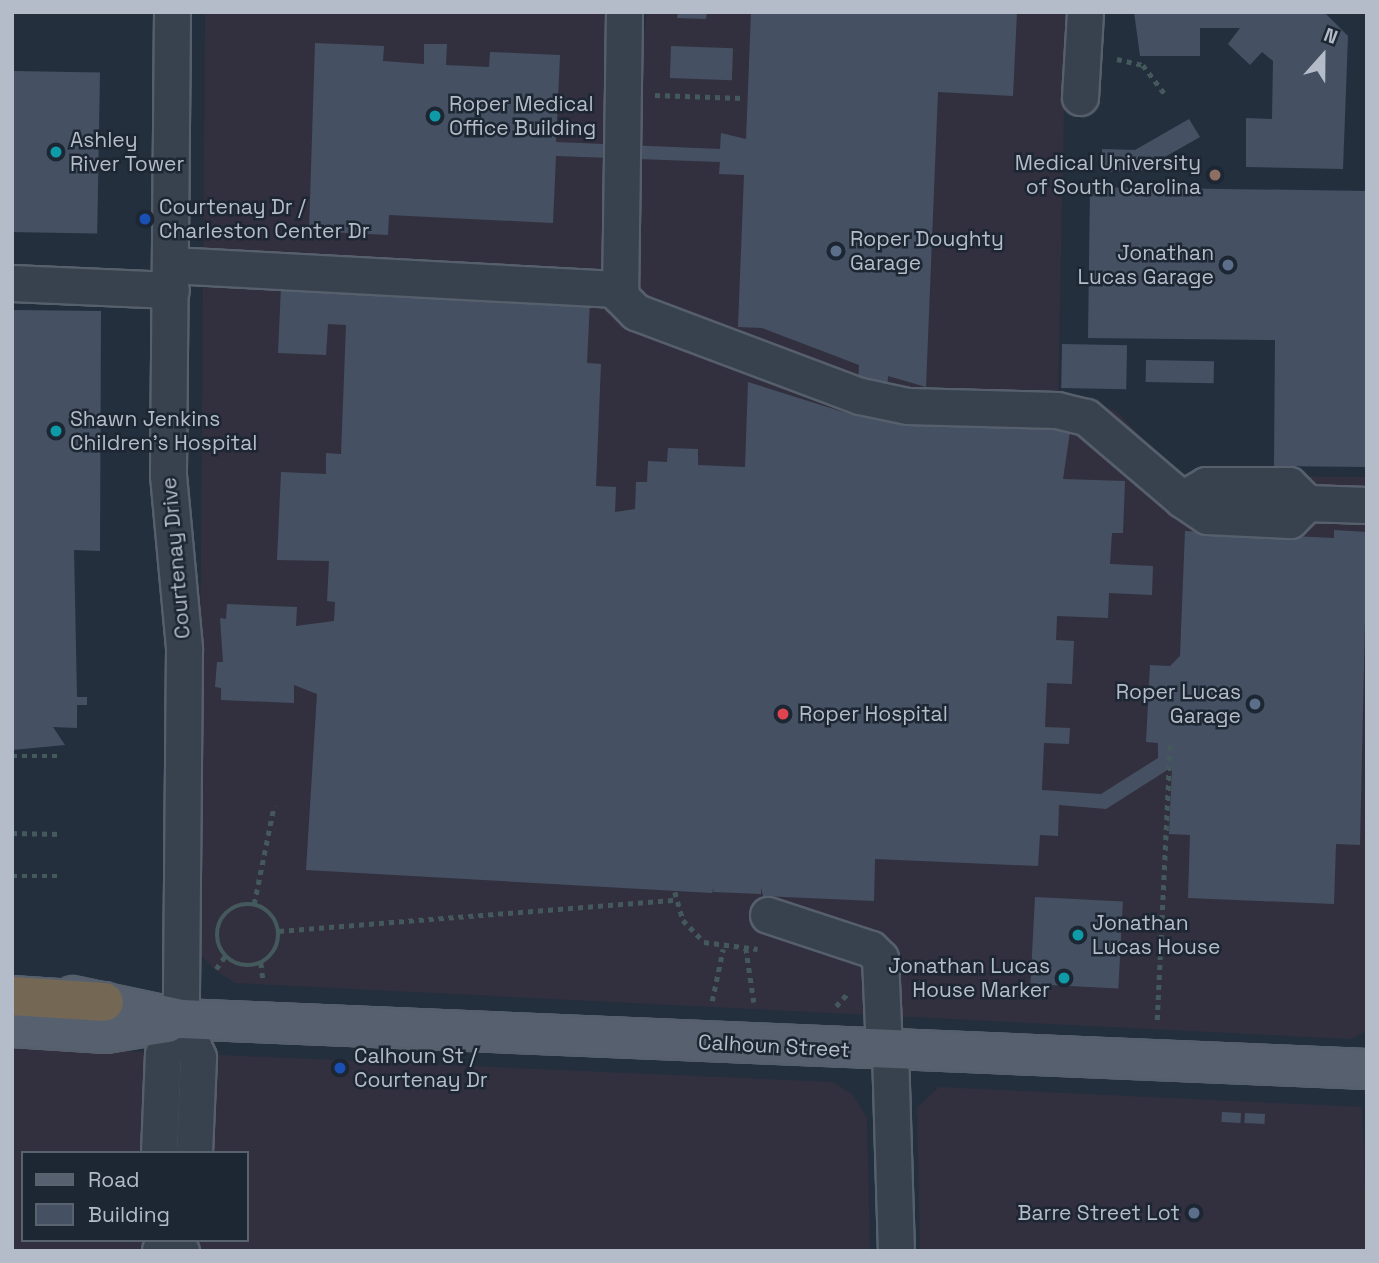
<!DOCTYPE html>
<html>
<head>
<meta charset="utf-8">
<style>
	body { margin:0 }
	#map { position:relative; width:1379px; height:1263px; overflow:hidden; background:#242f3e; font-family:"Space Grotesk",sans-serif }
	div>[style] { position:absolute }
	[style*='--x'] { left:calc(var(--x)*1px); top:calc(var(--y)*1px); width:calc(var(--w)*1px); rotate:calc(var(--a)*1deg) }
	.medical>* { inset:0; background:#32303f }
	.building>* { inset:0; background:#455162; transform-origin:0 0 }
	.path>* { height:4.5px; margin-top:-2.25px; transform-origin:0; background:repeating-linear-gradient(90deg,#44595c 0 5px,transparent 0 10px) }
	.path>.ring { margin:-2.25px; padding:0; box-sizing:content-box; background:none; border:4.5px solid #44595c; border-radius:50% }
	.roads { filter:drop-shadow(2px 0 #565f6c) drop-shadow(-2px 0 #565f6c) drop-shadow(0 2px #565f6c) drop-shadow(0 -2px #565f6c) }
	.minor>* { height:35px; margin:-17.5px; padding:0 17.5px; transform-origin:17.5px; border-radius:17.5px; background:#38414e }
	.major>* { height:38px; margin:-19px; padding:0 19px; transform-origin:19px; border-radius:19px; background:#56606e }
	.highway>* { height:38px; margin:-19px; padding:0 19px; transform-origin:19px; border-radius:19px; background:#746855 }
	.dots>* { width:19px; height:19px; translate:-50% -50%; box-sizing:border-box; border:4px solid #1d2633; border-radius:50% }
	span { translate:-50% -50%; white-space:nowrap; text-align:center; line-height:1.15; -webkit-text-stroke:5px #1d2633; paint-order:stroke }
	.poi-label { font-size:21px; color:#b4bcc9 }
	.left { translate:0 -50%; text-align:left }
	.right { translate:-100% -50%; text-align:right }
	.street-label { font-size:21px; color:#b4bcc9 }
	.frame { position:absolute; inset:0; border:14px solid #b4bcc9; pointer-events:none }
	.legend { position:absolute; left:21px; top:1151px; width:228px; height:91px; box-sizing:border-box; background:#1d2633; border:2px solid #59626f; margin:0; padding:9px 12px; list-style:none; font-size:21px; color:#b4bcc9 }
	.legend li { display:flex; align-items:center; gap:14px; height:35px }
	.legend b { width:35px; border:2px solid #59626f }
	.north { position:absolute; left:1288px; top:21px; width:70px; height:70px; -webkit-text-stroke:5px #1d2633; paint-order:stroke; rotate:21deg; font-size:19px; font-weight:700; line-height:28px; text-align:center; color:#b4bcc9 }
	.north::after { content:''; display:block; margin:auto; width:24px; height:32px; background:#b4bcc9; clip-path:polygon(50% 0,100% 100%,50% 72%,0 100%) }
</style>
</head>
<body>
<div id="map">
	<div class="medical">
		<i style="clip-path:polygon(205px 12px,607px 12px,641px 58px,647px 12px,1066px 12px,1058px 396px,1093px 399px,1118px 413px,1177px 475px,1367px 477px,1367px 1030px,1352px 1039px,235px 983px,214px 969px,198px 952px)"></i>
		<i style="clip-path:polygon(evenodd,12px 1046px,832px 1082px,852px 1094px,867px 1118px,870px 1251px,12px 1251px,12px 1046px,23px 1153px,247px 1153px,247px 1240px,23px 1240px,23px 1153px)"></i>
		<i style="clip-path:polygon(939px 1087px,1362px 1107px,1367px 1251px,920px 1251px,917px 1108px)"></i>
	</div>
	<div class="building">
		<i style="clip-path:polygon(678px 12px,707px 12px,706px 19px,677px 18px)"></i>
		<i style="clip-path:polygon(751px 12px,1017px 12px,1013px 96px,938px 92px,926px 387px,888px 376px,886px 416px,1071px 425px,1063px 479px,1125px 481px,1123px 533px,1112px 533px,1110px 564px,1153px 566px,1152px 595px,1109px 593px,1108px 618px,1057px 616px,1056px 640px,1074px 641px,1072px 684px,1047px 683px,1045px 727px,1070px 728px,1069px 744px,1044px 743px,1042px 790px,1101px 794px,1158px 758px,1158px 743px,1146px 742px,1150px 665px,1170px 666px,1180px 656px,1185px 531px,1334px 538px,1334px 530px,1367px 532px,1360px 845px,1336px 844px,1334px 904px,1188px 898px,1190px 835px,1169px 834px,1172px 767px,1106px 809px,1059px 805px,1058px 836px,1040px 835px,1038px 866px,875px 859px,874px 901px,763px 896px,761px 887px,761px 894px,713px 892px,714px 886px,712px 893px,306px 870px,317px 694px,294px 685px,294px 703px,221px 700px,221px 688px,215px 687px,217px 662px,223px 662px,220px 618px,226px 619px,227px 604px,297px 607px,296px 626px,334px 621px,335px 602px,327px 601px,329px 561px,277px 560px,281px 472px,326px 474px,326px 453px,341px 454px,346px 325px,328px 324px,326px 355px,278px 353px,281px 287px,590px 301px,587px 363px,601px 364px,596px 486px,616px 487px,615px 512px,635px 509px,636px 482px,647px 482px,648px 461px,667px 462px,668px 448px,698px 449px,698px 465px,745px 467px,748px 382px,856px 416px,859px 365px,762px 328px,738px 327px,744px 175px,719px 174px,720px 162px,556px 156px,553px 223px,389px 215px,388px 235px,309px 231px,315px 43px,384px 46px,383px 61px,424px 64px,424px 44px,447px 44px,446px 65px,489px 67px,490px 52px,560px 55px,556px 142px,720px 149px,721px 133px,746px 139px)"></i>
		<i style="clip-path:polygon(1134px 12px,1324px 12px,1348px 36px,1343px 169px,1246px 167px,1246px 118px,1272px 119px,1273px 61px,1262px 52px,1250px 65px,1228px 44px,1240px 28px,1200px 28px,1200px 56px,1140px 56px)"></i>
		<i style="left:671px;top:46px;width:62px;height:32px;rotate:2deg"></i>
		<i style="left:12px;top:71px;width:88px;height:161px;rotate:1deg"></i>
		<i style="clip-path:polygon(1189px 119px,1200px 137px,1140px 171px,1102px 172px,1102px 149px,1135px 150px)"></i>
		<i style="clip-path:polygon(1090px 187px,1367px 191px,1367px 467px,1274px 466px,1275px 340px,1088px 338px)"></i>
		<i style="clip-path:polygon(12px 310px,101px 311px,100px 551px,74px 550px,77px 697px,87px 697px,87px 705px,77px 705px,77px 728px,53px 727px,65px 745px,12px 750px)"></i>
		<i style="left:1062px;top:344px;width:65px;height:44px;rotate:1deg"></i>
		<i style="left:1146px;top:360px;width:68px;height:22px;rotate:1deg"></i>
		<i style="left:1035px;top:897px;width:88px;height:87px;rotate:3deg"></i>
		<i style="left:1222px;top:1112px;width:19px;height:10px;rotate:3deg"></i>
		<i style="left:1245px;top:1113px;width:20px;height:10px;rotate:3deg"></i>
	</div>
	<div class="path">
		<i style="--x:1117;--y:59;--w:27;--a:13"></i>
		<i style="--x:1143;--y:65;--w:39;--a:53"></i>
		<i style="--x:655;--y:95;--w:87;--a:2"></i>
		<i style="--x:12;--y:756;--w:50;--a:0"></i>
		<i style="--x:12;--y:796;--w:1;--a:0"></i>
		<i style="--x:12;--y:833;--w:48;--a:1.2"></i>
		<i style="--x:12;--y:876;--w:47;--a:0"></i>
		<i style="--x:675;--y:892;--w:29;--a:74"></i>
		<i style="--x:683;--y:920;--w:30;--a:46"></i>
		<i style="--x:704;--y:942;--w:54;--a:7.4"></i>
		<i style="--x:254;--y:904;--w:100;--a:-78.5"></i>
		<i class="ring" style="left:217px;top:904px;width:57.5px;height:57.5px"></i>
		<i style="--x:279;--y:931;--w:398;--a:-4.5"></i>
		<i style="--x:746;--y:948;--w:55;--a:81.6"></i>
		<i style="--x:261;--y:963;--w:17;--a:83"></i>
		<i style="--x:216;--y:969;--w:16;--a:-55"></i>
		<i style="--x:712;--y:1001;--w:53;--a:-78.1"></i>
		<i style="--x:836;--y:1006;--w:16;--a:-47"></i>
		<i style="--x:1157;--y:1020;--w:277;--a:-87.3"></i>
	</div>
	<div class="roads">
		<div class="minor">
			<i style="--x:172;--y:12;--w:463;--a:90.5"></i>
			<i style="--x:168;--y:475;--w:175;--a:84.7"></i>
			<i style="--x:184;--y:649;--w:370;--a:90.5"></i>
			<i style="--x:181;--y:1019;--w:42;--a:65.9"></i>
			<i style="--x:198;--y:1057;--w:96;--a:92.4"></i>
			<i style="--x:624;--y:12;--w:284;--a:90.8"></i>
			<i style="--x:620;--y:296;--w:23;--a:45"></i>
			<i style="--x:636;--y:312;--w:239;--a:20.6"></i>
			<i style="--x:860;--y:396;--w:49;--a:11.8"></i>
			<i style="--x:908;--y:406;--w:149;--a:1.5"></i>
			<i style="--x:1057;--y:410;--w:30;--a:14"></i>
			<i style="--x:1086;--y:417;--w:126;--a:40.5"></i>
			<i style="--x:1080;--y:97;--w:85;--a:-86.6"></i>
			<i style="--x:171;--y:265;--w:450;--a:3.1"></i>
			<i style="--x:12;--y:283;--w:159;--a:2.5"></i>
			<i style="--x:1307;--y:503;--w:24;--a:135"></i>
			<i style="--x:1290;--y:520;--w:83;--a:-177.2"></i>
			<i style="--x:1207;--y:516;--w:30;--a:-146"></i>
			<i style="--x:1182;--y:499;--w:28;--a:-30"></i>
			<i style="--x:1206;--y:485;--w:83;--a:0"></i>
			<i style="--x:1289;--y:485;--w:25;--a:45"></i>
			<i style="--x:1307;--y:503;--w:60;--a:1.9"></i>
			<i style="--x:768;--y:915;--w:108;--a:18.3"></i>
			<i style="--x:871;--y:949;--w:13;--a:45"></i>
			<i style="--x:880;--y:958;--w:93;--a:87.5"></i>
			<i style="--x:890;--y:1051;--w:200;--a:88.3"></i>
			<i style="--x:159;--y:1153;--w:99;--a:-87.7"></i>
			<i style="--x:163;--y:1054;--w:39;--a:-63"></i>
			<i style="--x:160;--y:1250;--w:21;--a:3"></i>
		</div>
		<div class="major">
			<i style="--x:73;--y:996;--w:110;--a:12"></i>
			<i style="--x:181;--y:1019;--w:1187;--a:2.41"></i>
			<i style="--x:12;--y:1027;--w:94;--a:3.7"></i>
			<i style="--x:106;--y:1033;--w:62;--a:-9.3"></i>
		</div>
		<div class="highway">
			<i style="--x:12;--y:996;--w:92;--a:3.7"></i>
		</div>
	</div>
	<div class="dots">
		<i style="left:435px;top:116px;background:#0f9aa8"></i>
		<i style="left:56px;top:152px;background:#0f9aa8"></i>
		<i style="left:1215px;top:175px;background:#8d6e63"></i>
		<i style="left:145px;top:219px;background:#1a4fb4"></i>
		<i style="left:836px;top:251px;background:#5c6f8a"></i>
		<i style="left:1228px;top:265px;background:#5c6f8a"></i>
		<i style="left:56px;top:431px;background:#0f9aa8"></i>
		<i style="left:1255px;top:704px;background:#5c6f8a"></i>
		<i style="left:783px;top:714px;background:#e0444e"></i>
		<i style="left:1078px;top:935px;background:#0f9aa8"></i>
		<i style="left:1064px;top:978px;background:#0f9aa8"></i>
		<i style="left:340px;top:1068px;background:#1a4fb4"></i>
		<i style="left:1194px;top:1213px;background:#5c6f8a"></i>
	</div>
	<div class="poi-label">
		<span class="left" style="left:449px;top:116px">Roper Medical<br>Office Building</span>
		<span class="left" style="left:70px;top:152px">Ashley<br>River Tower</span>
		<span class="right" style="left:1201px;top:175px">Medical University<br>of South Carolina</span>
		<span class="left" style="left:159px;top:219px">Courtenay Dr /<br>Charleston Center Dr</span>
		<span class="left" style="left:850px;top:251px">Roper Doughty<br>Garage</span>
		<span class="right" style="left:1214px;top:265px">Jonathan<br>Lucas Garage</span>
		<span class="left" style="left:70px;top:431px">Shawn Jenkins<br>Children's Hospital</span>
		<span class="right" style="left:1241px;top:704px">Roper Lucas<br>Garage</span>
		<span class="left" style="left:799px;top:714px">Roper Hospital</span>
		<span class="left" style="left:1092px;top:935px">Jonathan<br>Lucas House</span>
		<span class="right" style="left:1050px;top:978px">Jonathan Lucas<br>House Marker</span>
		<span class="left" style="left:354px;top:1068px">Calhoun St /<br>Courtenay Dr</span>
		<span class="right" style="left:1180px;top:1213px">Barre Street Lot</span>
	</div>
	<div class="street-label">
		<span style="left:176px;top:558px;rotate:-95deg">Courtenay Drive</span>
		<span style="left:774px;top:1046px;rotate:3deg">Calhoun Street</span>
	</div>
	<div class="frame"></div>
	<ul class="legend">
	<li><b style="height:9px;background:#56606e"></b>Road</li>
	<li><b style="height:19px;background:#455162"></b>Building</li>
	</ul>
	<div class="north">N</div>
</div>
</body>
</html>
